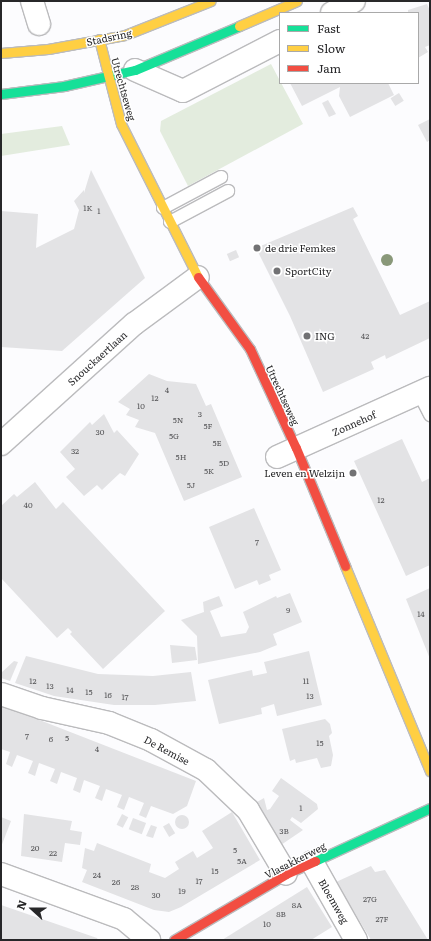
<!DOCTYPE html>
<html>
<head>
<meta charset="utf-8">
<style>
	body { margin:0 }
	#map { position:relative; width:431px; height:941px; overflow:hidden; background:#fcfcfe; font-family:Literata,serif }
	div>[style] { position:absolute }
	[style*='--x'] { left:calc(var(--x)*1px); top:calc(var(--y)*1px); width:calc(var(--w)*1px); rotate:calc(var(--a)*1deg) }
	.green>* { inset:0; background:#e3ecde }
	.building>* { inset:0; background:#e3e3e5; transform-origin:0 0 }
	.round { border-radius:50% }
	.roads { filter:drop-shadow(1px 0 #bbbbbd) drop-shadow(-1px 0 #bbbbbd) drop-shadow(0 1px #bbbbbd) drop-shadow(0 -1px #bbbbbd) }
	.lane>* { height:12px; margin:-6px; padding:0 6px; transform-origin:6px; border-radius:6px; background:#fff }
	.street>* { height:22px; margin:-11px; padding:0 11px; transform-origin:11px; border-radius:11px; background:#fff }
	.fast>* { height:9px; margin:-4.5px; padding:0 4.5px; transform-origin:4.5px; border-radius:4.5px; background:#16e098 }
	.slow>* { height:9px; margin:-4.5px; padding:0 4.5px; transform-origin:4.5px; border-radius:4.5px; background:#ffcf43 }
	.jam>* { height:9px; margin:-4.5px; padding:0 4.5px; transform-origin:4.5px; border-radius:4.5px; background:#f24e42 }
	.trees>* { width:12px; height:12px; margin:-6px; border-radius:50%; background:#899879 }
	.dots>* { width:11px; height:11px; translate:-50% -50%; box-sizing:border-box; border:2px solid #fff; border-radius:50% }
	span { translate:-50% -50%; white-space:nowrap; text-align:center; line-height:1.15; -webkit-text-stroke:3px #fff; paint-order:stroke }
	.number-label { font-size:8px; color:#565658 }
	.number-label span { -webkit-text-stroke-width:0 }
	.street-label { font-size:10px; color:#272729 }
	.poi-label { font-size:10px; color:#272729 }
	.left { translate:0 -50%; text-align:left }
	.right { translate:-100% -50%; text-align:right }
	.frame { position:absolute; inset:0; border:2px solid #272729; pointer-events:none }
	.legend { position:absolute; left:279px; top:12px; width:140px; height:72px; box-sizing:border-box; background:#fff; border:1px solid #a9a9a9; margin:0; padding:5px 7px; list-style:none; font-size:12px; color:#272729 }
	.legend li { display:flex; align-items:center; gap:8px; height:20px }
	.legend b { width:20px; border:1px solid #a9a9a9 }
	.north { position:absolute; left:12px; top:889px; width:40px; height:40px; -webkit-text-stroke:3px #fff; paint-order:stroke; rotate:291deg; font-size:11px; font-weight:700; line-height:16px; text-align:center; color:#272729 }
	.north::after { content:''; display:block; margin:auto; width:14px; height:18px; background:#272729; clip-path:polygon(50% 0,100% 100%,50% 72%,0 100%) }
</style>
</head>
<body>
<div id="map">
	<div class="green">
		<i style="clip-path:polygon(271px 64px,303px 124px,188px 186px,160px 131px,161px 121px)"></i>
		<i style="clip-path:polygon(62px 126px,70px 145px,1px 156px,1px 134px)"></i>
	</div>
	<div class="building">
		<i style="clip-path:polygon(427px 4px,430px 11px,430px 45px,425px 47px,428px 52px,418px 58px,418px 13px,408px 13px,408px 10px)"></i>
		<i style="clip-path:polygon(290px 83px,388px 83px,394px 95px,350px 117px,339px 96px,340px 87px,302px 106px)"></i>
		<i style="left:399px;top:93px;width:9px;height:10px;rotate:58deg"></i>
		<i style="clip-path:polygon(328px 100px,336px 114px,329px 117px,322px 103px)"></i>
		<i style="clip-path:polygon(430px 119px,430px 140px,427px 142px,418px 125px)"></i>
		<i style="clip-path:polygon(91px 170px,145px 278px,62px 351px,1px 347px,1px 211px,38px 214px,36px 248px,74px 229px,79px 210px,74px 201px,84px 190px,84px 193px)"></i>
		<i style="clip-path:polygon(353px 207px,358px 216px,353px 219px,400px 315px,430px 301px,430px 338px,386px 359px,385px 355px,371px 362px,374px 369px,323px 392px,290px 316px,256px 248px)"></i>
		<i style="left:236px;top:250px;width:8px;height:10px;rotate:67deg"></i>
		<i style="clip-path:polygon(149px 374px,167px 381px,196px 384px,206px 406px,211px 404px,242px 477px,184px 501px,155px 433px,135px 427px,139px 420px,126px 415px,130px 409px,118px 402px)"></i>
		<i style="clip-path:polygon(104px 414px,114px 433px,117px 430px,139px 454px,125px 476px,120px 473px,102px 490px,97px 485px,84px 496px,66px 477px,75px 469px,60px 452px,90px 422px,92px 425px)"></i>
		<i style="clip-path:polygon(402px 439px,422px 482px,430px 478px,430px 565px,406px 576px,354px 461px)"></i>
		<i style="clip-path:polygon(35px 482px,56px 509px,63px 502px,165px 611px,103px 669px,70px 634px,72px 632px,68px 628px,57px 638px,1px 578px,1px 506px,14px 494px,17px 497px)"></i>
		<i style="clip-path:polygon(254px 508px,281px 570px,269px 575px,271px 580px,259px 585px,257px 580px,235px 589px,209px 527px)"></i>
		<i style="clip-path:polygon(430px 588px,430px 659px,406px 599px)"></i>
		<i style="clip-path:polygon(290px 593px,302px 622px,273px 634px,277px 645px,260px 652px,198px 664px,197px 636px,181px 620px,204px 612px,203px 602px,219px 596px,223px 606px,210px 611px,221px 637px,246px 633px,249px 627px,243px 612px,276px 596px,277px 598px)"></i>
		<i style="clip-path:polygon(170px 645px,195px 647px,197px 660px,172px 663px)"></i>
		<i style="clip-path:polygon(309px 651px,322px 705px,277px 716px,274px 704px,261px 708px,262px 714px,219px 724px,208px 680px,252px 670px,253px 676px,267px 673px,264px 662px)"></i>
		<i style="clip-path:polygon(26px 656px,98px 674px,153px 676px,191px 672px,196px 701px,155px 705px,114px 705px,54px 696px,15px 683px)"></i>
		<i style="clip-path:polygon(14px 661px,18px 662px,10px 681px,1px 678px,1px 673px)"></i>
		<i style="clip-path:polygon(1px 705px,196px 781px,187px 806px,173px 814px,151px 806px,146px 818px,139px 815px,144px 803px,129px 797px,124px 810px,117px 807px,122px 795px,106px 789px,102px 801px,95px 798px,100px 786px,84px 780px,80px 793px,73px 790px,77px 778px,61px 772px,57px 784px,50px 781px,55px 769px,39px 763px,35px 776px,28px 773px,33px 761px,17px 755px,12px 767px,6px 764px,10px 752px,1px 749px)"></i>
		<i style="clip-path:polygon(325px 719px,330px 724px,332px 733px,329px 736px,333px 755px,331px 766px,321px 768px,317px 758px,296px 763px,295px 759px,290px 761px,282px 729px)"></i>
		<i style="clip-path:polygon(281px 778px,317px 804px,318px 809px,301px 823px,292px 817px,290px 820px,303px 830px,278px 847px,252px 805px,264px 798px,267px 810px,270px 809px,279px 796px,272px 791px)"></i>
		<i style="clip-path:polygon(232px 812px,260px 860px,181px 907px,169px 912px,154px 910px,82px 882px,87px 870px,82px 868px,85px 848px,94px 851px,97px 843px,151px 864px,149px 872px,165px 878px,179px 869px,175px 862px,193px 851px,197px 858px,213px 848px,202px 831px)"></i>
		<i style="clip-path:polygon(24px 814px,72px 821px,70px 830px,82px 832px,80px 845px,65px 843px,62px 862px,21px 856px)"></i>
		<i style="left:122px;top:814px;width:7px;height:12px;rotate:27deg"></i>
		<i class="round" style="left:175px;top:815px;width:14px;height:14px"></i>
		<i style="clip-path:polygon(1px 817px,11px 821px,1px 847px)"></i>
		<i style="left:133px;top:818px;width:14px;height:12px;rotate:21deg"></i>
		<i style="left:169px;top:823px;width:12px;height:7px;rotate:59deg"></i>
		<i style="clip-path:polygon(151px 825px,157px 827px,153px 838px,146px 836px)"></i>
		<i style="clip-path:polygon(371px 866px,375px 872px,385px 870px,428px 940px,371px 940px,336px 882px)"></i>
		<i style="clip-path:polygon(307px 887px,332px 927px,311px 940px,222px 940px)"></i>
		<i style="clip-path:polygon(1px 905px,97px 938px,98px 940px,1px 940px)"></i>
	</div>
	<div class="roads">
		<div class="lane">
			<i style="--x:163;--y:208;--w:66;--a:-28.1"></i>
			<i style="--x:170;--y:222;--w:66;--a:-28.1"></i>
			<i style="--x:419;--y:393;--w:25;--a:63"></i>
		</div>
		<div class="street">
			<i style="--x:32;--y:1;--w:24;--a:73"></i>
			<i style="--x:332;--y:13;--w:25;--a:-29"></i>
			<i style="--x:135;--y:70;--w:52;--a:23.6"></i>
			<i style="--x:183;--y:91;--w:109;--a:-27.3"></i>
			<i style="--x:1;--y:444;--w:179;--a:-42.1"></i>
			<i style="--x:134;--y:324;--w:79;--a:-36.3"></i>
			<i style="--x:277;--y:457;--w:168;--a:-24.3"></i>
			<i style="--x:1;--y:694;--w:43;--a:18.9"></i>
			<i style="--x:42;--y:708;--w:69;--a:12.6"></i>
			<i style="--x:109;--y:723;--w:45;--a:22"></i>
			<i style="--x:151;--y:740;--w:63;--a:28.6"></i>
			<i style="--x:206;--y:770;--w:58;--a:43.6"></i>
			<i style="--x:248;--y:810;--w:74;--a:59.3"></i>
			<i style="--x:312;--y:862;--w:90;--a:60.6"></i>
			<i style="--x:1;--y:874;--w:131;--a:20.1"></i>
			<i style="--x:124;--y:919;--w:33;--a:40"></i>
		</div>
		<div class="fast">
			<i style="--x:1;--y:94;--w:64;--a:-7.2"></i>
			<i style="--x:64;--y:86;--w:73;--a:-12.7"></i>
			<i style="--x:135;--y:70;--w:113;--a:-22.9"></i>
			<i style="--x:315;--y:861;--w:127;--a:-24.7"></i>
		</div>
		<div class="slow">
			<i style="--x:239;--y:26;--w:63;--a:-23.3"></i>
			<i style="--x:99;--y:39;--w:88;--a:75.5"></i>
			<i style="--x:121;--y:124;--w:171;--a:63.3"></i>
			<i style="--x:1;--y:53;--w:47;--a:-4.9"></i>
			<i style="--x:48;--y:49;--w:78;--a:-10.3"></i>
			<i style="--x:125;--y:35;--w:92;--a:-21.6"></i>
			<i style="--x:345;--y:566;--w:222;--a:67.5"></i>
		</div>
		<div class="jam">
			<i style="--x:198;--y:277;--w:89;--a:54.2"></i>
			<i style="--x:250;--y:349;--w:109;--a:65.1"></i>
			<i style="--x:296;--y:448;--w:128;--a:67.4"></i>
			<i style="--x:174;--y:940;--w:130;--a:-30.5"></i>
			<i style="--x:286;--y:874;--w:32;--a:-24"></i>
		</div>
	</div>
	<div class="trees">
		<i style="left:387px;top:260px"></i>
	</div>
	<div class="dots">
		<i style="left:257px;top:248px;background:#727274"></i>
		<i style="left:277px;top:271px;background:#727274"></i>
		<i style="left:307px;top:336px;background:#727274"></i>
		<i style="left:353px;top:473px;background:#727274"></i>
	</div>
	<div class="number-label">
		<span style="left:88px;top:208px">1K</span>
		<span style="left:99px;top:211px">1</span>
		<span style="left:365px;top:336px">42</span>
		<span style="left:167px;top:390px">4</span>
		<span style="left:155px;top:398px">12</span>
		<span style="left:141px;top:406px">10</span>
		<span style="left:200px;top:414px">3</span>
		<span style="left:178px;top:420px">5N</span>
		<span style="left:208px;top:426px">5F</span>
		<span style="left:100px;top:432px">30</span>
		<span style="left:174px;top:436px">5G</span>
		<span style="left:217px;top:443px">5E</span>
		<span style="left:75px;top:451px">32</span>
		<span style="left:181px;top:457px">5H</span>
		<span style="left:224px;top:463px">5D</span>
		<span style="left:209px;top:471px">5K</span>
		<span style="left:191px;top:485px">5J</span>
		<span style="left:381px;top:500px">12</span>
		<span style="left:28px;top:505px">40</span>
		<span style="left:257px;top:542px">7</span>
		<span style="left:288px;top:610px">9</span>
		<span style="left:421px;top:614px">14</span>
		<span style="left:33px;top:681px">12</span>
		<span style="left:306px;top:681px">11</span>
		<span style="left:50px;top:686px">13</span>
		<span style="left:70px;top:690px">14</span>
		<span style="left:89px;top:692px">15</span>
		<span style="left:108px;top:695px">16</span>
		<span style="left:310px;top:696px">13</span>
		<span style="left:125px;top:697px">17</span>
		<span style="left:27px;top:736px">7</span>
		<span style="left:67px;top:738px">5</span>
		<span style="left:51px;top:739px">6</span>
		<span style="left:320px;top:743px">15</span>
		<span style="left:97px;top:749px">4</span>
		<span style="left:301px;top:808px">1</span>
		<span style="left:284px;top:831px">3B</span>
		<span style="left:35px;top:848px">20</span>
		<span style="left:235px;top:850px">5</span>
		<span style="left:53px;top:853px">22</span>
		<span style="left:242px;top:861px">5A</span>
		<span style="left:215px;top:871px">15</span>
		<span style="left:97px;top:875px">24</span>
		<span style="left:199px;top:881px">17</span>
		<span style="left:116px;top:882px">26</span>
		<span style="left:135px;top:887px">28</span>
		<span style="left:182px;top:891px">19</span>
		<span style="left:156px;top:895px">30</span>
		<span style="left:370px;top:899px">27G</span>
		<span style="left:297px;top:905px">8A</span>
		<span style="left:281px;top:914px">8B</span>
		<span style="left:382px;top:919px">27F</span>
		<span style="left:267px;top:924px">10</span>
	</div>
	<div class="street-label">
		<span style="left:109px;top:37px;rotate:-12deg">Stadsring</span>
		<span style="left:124px;top:89px;rotate:74deg">Utrechtseweg</span>
		<span style="left:97px;top:358px;rotate:-42deg">Snouckaertlaan</span>
		<span style="left:283px;top:395px;rotate:65deg">Utrechtseweg</span>
		<span style="left:354px;top:423px;rotate:-24deg">Zonnehof</span>
		<span style="left:167px;top:750px;rotate:28deg">De Remise</span>
		<span style="left:295px;top:860px;rotate:-27deg">Vlasakkerweg</span>
		<span style="left:334px;top:901px;rotate:60deg">Bloemweg</span>
	</div>
	<div class="poi-label">
		<span class="left" style="left:265px;top:248px">de drie Femkes</span>
		<span class="left" style="left:285px;top:271px">SportCity</span>
		<span class="left" style="left:315px;top:336px">ING</span>
		<span class="right" style="left:345px;top:473px">Leven en Welzijn</span>
	</div>
	<div class="frame"></div>
	<ul class="legend">
	<li><b style="height:5px;background:#16e098"></b>Fast</li>
	<li><b style="height:5px;background:#ffcf43"></b>Slow</li>
	<li><b style="height:5px;background:#f24e42"></b>Jam</li>
	</ul>
	<div class="north">N</div>
</div>
</body>
</html>
